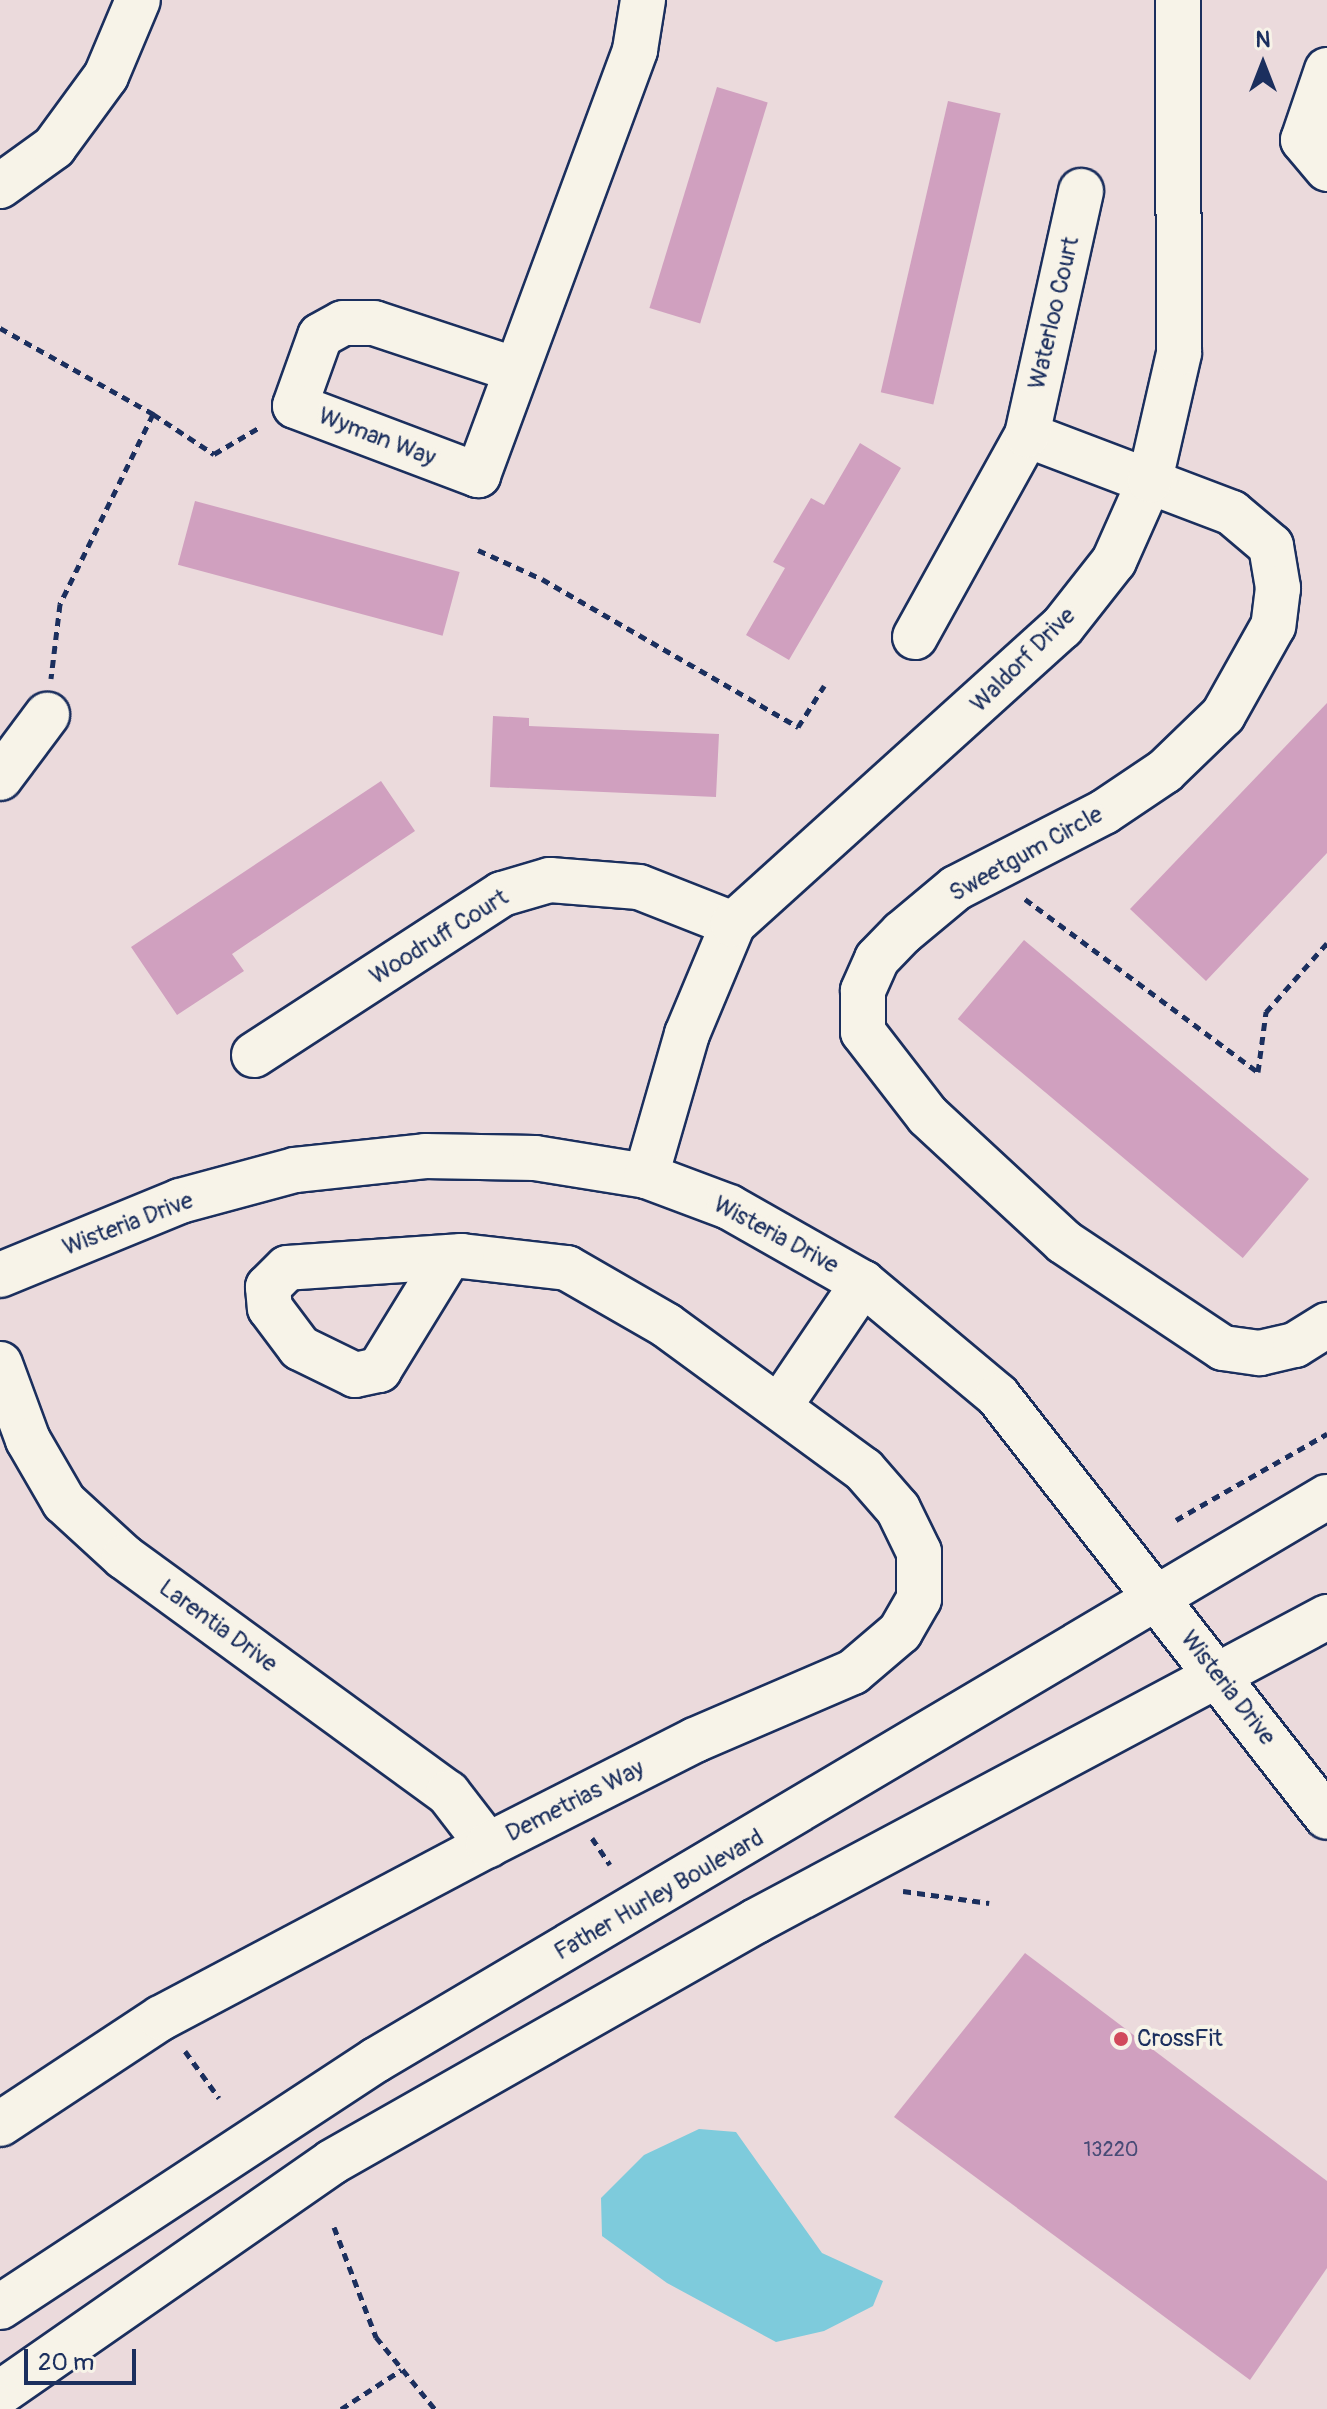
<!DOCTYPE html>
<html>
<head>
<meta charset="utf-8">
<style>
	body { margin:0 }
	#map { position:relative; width:1327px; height:2409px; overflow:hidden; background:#ebdadc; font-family:Pangolin,sans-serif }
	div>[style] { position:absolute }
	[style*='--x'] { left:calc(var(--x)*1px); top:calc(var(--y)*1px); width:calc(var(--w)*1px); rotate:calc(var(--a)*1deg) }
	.water>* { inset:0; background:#7ecbdc }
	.building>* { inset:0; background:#d0a0bf; transform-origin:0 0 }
	.path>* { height:5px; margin-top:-2.5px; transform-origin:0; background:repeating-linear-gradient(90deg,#1b2f5e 0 8px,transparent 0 14px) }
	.roads { filter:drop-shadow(2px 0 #1b2f5e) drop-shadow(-2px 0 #1b2f5e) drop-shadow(0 2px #1b2f5e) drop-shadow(0 -2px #1b2f5e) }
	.minor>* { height:44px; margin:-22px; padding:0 22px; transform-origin:22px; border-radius:22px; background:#f7f3e8 }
	.major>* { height:44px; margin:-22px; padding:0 22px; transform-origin:22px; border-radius:22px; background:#f7f3e8 }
	.dots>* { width:22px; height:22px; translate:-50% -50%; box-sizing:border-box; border:4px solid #f7f3e8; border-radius:50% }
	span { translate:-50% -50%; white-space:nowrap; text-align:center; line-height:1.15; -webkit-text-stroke:8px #f7f3e8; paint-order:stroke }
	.number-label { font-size:20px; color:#484b76 }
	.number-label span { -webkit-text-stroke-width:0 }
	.street-label { font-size:24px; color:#1b2f5e }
	.poi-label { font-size:24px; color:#1b2f5e }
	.left { translate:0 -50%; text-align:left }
	.north { position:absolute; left:1223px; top:24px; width:80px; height:80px; -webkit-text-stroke:6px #f7f3e8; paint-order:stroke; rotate:0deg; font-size:22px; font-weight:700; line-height:32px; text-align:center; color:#1b2f5e }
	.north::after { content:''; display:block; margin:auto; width:28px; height:36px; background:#1b2f5e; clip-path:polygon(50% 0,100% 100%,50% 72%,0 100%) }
	.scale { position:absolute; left:24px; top:2349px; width:112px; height:36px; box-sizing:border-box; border:4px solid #1b2f5e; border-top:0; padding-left:10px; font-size:24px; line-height:28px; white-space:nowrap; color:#1b2f5e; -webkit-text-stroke:6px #f7f3e8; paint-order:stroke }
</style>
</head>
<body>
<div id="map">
	<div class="water">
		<i style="clip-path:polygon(699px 2129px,736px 2132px,822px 2253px,883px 2281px,873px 2306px,824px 2331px,776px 2342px,667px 2283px,602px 2236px,601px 2198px,644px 2155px)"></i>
	</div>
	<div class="building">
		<i style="left:717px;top:87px;width:53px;height:231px;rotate:17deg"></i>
		<i style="left:948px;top:101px;width:54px;height:299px;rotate:13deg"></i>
		<i style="clip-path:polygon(860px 443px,901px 468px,789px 660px,746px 635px,785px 568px,773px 562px,811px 498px,824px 505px)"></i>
		<i style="left:195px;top:501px;width:274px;height:66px;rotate:15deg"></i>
		<i style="clip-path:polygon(1327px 703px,1327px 853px,1206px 981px,1130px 909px)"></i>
		<i style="clip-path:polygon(493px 716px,529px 718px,529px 726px,719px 734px,716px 797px,490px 787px)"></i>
		<i style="clip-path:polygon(381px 781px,415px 831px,232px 954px,244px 971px,177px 1015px,131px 947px)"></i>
		<i style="left:1024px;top:940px;width:372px;height:103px;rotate:40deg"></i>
		<i style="clip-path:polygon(1025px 1953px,1327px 2181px,1327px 2268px,1250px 2380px,894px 2117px)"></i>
	</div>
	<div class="path">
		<i style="--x:0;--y:328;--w:176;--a:29.3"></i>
		<i style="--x:153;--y:414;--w:212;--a:116.1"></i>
		<i style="--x:60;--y:604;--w:75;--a:96.9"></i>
		<i style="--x:153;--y:414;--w:73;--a:33.3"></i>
		<i style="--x:214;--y:454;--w:53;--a:-30.4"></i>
		<i style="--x:478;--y:550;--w:70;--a:24.4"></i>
		<i style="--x:542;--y:579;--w:296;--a:30"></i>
		<i style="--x:798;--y:727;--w:49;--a:-57.6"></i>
		<i style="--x:1025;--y:899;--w:290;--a:36.6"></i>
		<i style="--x:1258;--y:1072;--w:61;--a:-82.4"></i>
		<i style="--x:1266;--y:1012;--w:92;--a:-48.5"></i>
		<i style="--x:1176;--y:1520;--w:174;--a:-29.7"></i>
		<i style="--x:592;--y:1838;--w:32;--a:56"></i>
		<i style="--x:903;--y:1891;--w:87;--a:7.9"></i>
		<i style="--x:185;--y:2051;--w:58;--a:54.1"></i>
		<i style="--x:334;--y:2227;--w:118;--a:69.1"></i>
		<i style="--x:376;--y:2337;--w:93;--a:50.7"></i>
		<i style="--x:341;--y:2409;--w:72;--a:-33"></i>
	</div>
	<div class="roads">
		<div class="minor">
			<i style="--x:1327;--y:70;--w:74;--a:108.9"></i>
			<i style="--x:1303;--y:140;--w:38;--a:50"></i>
			<i style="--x:0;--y:186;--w:67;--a:-35.8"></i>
			<i style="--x:54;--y:147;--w:88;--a:-53.8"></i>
			<i style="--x:106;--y:76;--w:82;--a:-67.2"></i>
			<i style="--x:513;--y:369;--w:146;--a:-161.7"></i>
			<i style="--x:374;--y:323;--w:31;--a:180"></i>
			<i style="--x:343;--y:323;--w:26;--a:151"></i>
			<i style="--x:320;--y:336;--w:74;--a:109.7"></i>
			<i style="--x:295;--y:406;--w:196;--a:20.7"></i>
			<i style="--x:478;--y:475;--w:453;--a:-69.7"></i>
			<i style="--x:635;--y:50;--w:51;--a:-80.9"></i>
			<i style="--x:1027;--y:435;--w:219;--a:20.8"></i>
			<i style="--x:1232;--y:513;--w:51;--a:40.2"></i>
			<i style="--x:1271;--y:546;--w:43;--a:80.5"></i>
			<i style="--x:1278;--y:588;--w:38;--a:97"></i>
			<i style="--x:1273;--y:626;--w:102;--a:119.3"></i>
			<i style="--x:1223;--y:715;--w:81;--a:136"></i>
			<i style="--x:1165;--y:771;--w:73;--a:146.1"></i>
			<i style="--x:1104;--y:812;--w:166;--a:152.8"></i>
			<i style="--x:956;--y:888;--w:70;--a:140.2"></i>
			<i style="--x:902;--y:933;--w:36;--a:134"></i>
			<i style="--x:877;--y:959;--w:35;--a:114"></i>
			<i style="--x:863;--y:991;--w:41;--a:90"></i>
			<i style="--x:863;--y:1032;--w:106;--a:52.3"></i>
			<i style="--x:928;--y:1116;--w:185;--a:42.8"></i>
			<i style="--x:1064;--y:1242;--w:191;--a:33.7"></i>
			<i style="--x:1223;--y:1348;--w:37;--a:8"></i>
			<i style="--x:1260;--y:1353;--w:36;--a:-13"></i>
			<i style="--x:1295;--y:1345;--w:38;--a:-32"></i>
			<i style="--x:915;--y:637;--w:231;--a:-61"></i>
			<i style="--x:1027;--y:435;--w:250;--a:-77.5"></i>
			<i style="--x:0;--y:778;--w:79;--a:-53.3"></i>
			<i style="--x:254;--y:1055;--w:296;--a:-33"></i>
			<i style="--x:502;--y:894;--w:50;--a:-16.3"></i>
			<i style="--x:550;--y:880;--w:89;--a:4.5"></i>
			<i style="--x:639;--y:887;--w:101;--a:21.5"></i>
			<i style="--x:646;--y:1176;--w:148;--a:-73.9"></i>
			<i style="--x:687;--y:1034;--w:119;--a:-67.3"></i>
			<i style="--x:733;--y:924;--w:443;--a:-42.1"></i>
			<i style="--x:1062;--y:627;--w:84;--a:-51.8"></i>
			<i style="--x:1114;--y:561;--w:89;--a:-66"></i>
			<i style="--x:1150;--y:480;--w:130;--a:-77.1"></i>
			<i style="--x:1179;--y:353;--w:353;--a:-90.2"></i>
			<i style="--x:0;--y:1275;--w:195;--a:-22.3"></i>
			<i style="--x:180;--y:1201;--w:119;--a:-15.1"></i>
			<i style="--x:295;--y:1170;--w:131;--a:-6.1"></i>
			<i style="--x:425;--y:1156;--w:110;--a:1"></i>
			<i style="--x:535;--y:1158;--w:112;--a:9.2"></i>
			<i style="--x:646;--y:1176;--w:89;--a:20.5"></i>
			<i style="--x:729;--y:1207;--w:154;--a:29.6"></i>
			<i style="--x:863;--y:1283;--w:176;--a:39.9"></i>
			<i style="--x:998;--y:1396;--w:534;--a:51.99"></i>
			<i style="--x:0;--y:1364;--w:81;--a:69.8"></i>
			<i style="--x:28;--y:1440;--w:72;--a:59.9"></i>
			<i style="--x:64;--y:1502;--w:81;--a:42.5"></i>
			<i style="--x:124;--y:1557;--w:401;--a:36.1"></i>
			<i style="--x:448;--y:1793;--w:66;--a:52.4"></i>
			<i style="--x:779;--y:1407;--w:150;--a:-55.9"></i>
			<i style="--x:0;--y:2124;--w:193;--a:-33.4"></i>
			<i style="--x:161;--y:2018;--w:370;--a:-27.9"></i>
			<i style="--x:488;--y:1845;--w:232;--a:-26.9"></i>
			<i style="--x:695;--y:1740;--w:172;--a:-23.3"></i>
			<i style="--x:853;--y:1672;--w:62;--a:-40.4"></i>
			<i style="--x:900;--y:1632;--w:38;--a:-60"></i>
			<i style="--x:919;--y:1599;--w:47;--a:-90"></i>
			<i style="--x:919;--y:1552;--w:48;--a:-116"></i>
			<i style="--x:898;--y:1509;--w:52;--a:-131.1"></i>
			<i style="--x:864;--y:1470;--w:245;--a:-143.8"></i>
			<i style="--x:666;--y:1325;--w:114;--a:-150.1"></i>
			<i style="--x:567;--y:1268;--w:106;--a:-173.5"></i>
			<i style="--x:462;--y:1256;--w:175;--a:176.1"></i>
			<i style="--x:287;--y:1268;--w:27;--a:135"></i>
			<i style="--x:268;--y:1287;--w:21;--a:85"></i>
			<i style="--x:270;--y:1308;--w:50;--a:53.1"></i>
			<i style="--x:300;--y:1348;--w:61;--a:26.1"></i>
			<i style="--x:355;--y:1375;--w:25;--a:-12"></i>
			<i style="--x:379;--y:1370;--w:132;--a:-58.4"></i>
		</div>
		<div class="major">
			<i style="--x:0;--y:2307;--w:450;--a:-33.3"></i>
			<i style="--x:376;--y:2060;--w:1105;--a:-30.63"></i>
			<i style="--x:0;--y:2393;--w:404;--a:-34.8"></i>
			<i style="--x:332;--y:2162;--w:488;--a:-29.6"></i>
			<i style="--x:756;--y:1921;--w:647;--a:-28.03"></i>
		</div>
	</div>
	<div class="dots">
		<i style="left:1121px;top:2039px;background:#d1495b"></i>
	</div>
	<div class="number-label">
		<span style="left:1111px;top:2149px">13220</span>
	</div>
	<div class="street-label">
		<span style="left:1054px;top:313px;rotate:-77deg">Waterloo Court</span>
		<span style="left:377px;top:437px;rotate:21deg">Wyman Way</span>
		<span style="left:1023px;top:660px;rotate:-45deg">Waldorf Drive</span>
		<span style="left:1026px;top:854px;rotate:-29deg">Sweetgum Circle</span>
		<span style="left:439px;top:937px;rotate:-32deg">Woodruff Court</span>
		<span style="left:128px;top:1224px;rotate:-21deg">Wisteria Drive</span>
		<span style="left:776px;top:1235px;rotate:28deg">Wisteria Drive</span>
		<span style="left:218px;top:1626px;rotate:36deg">Larentia Drive</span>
		<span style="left:1228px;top:1688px;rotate:52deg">Wisteria Drive</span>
		<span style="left:575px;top:1801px;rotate:-27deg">Demetrias Way</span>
		<span style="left:659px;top:1895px;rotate:-30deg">Father Hurley Boulevard</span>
	</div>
	<div class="poi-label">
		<span class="left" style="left:1137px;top:2039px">CrossFit</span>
	</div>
	<div class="north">N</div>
	<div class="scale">20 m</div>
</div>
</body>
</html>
